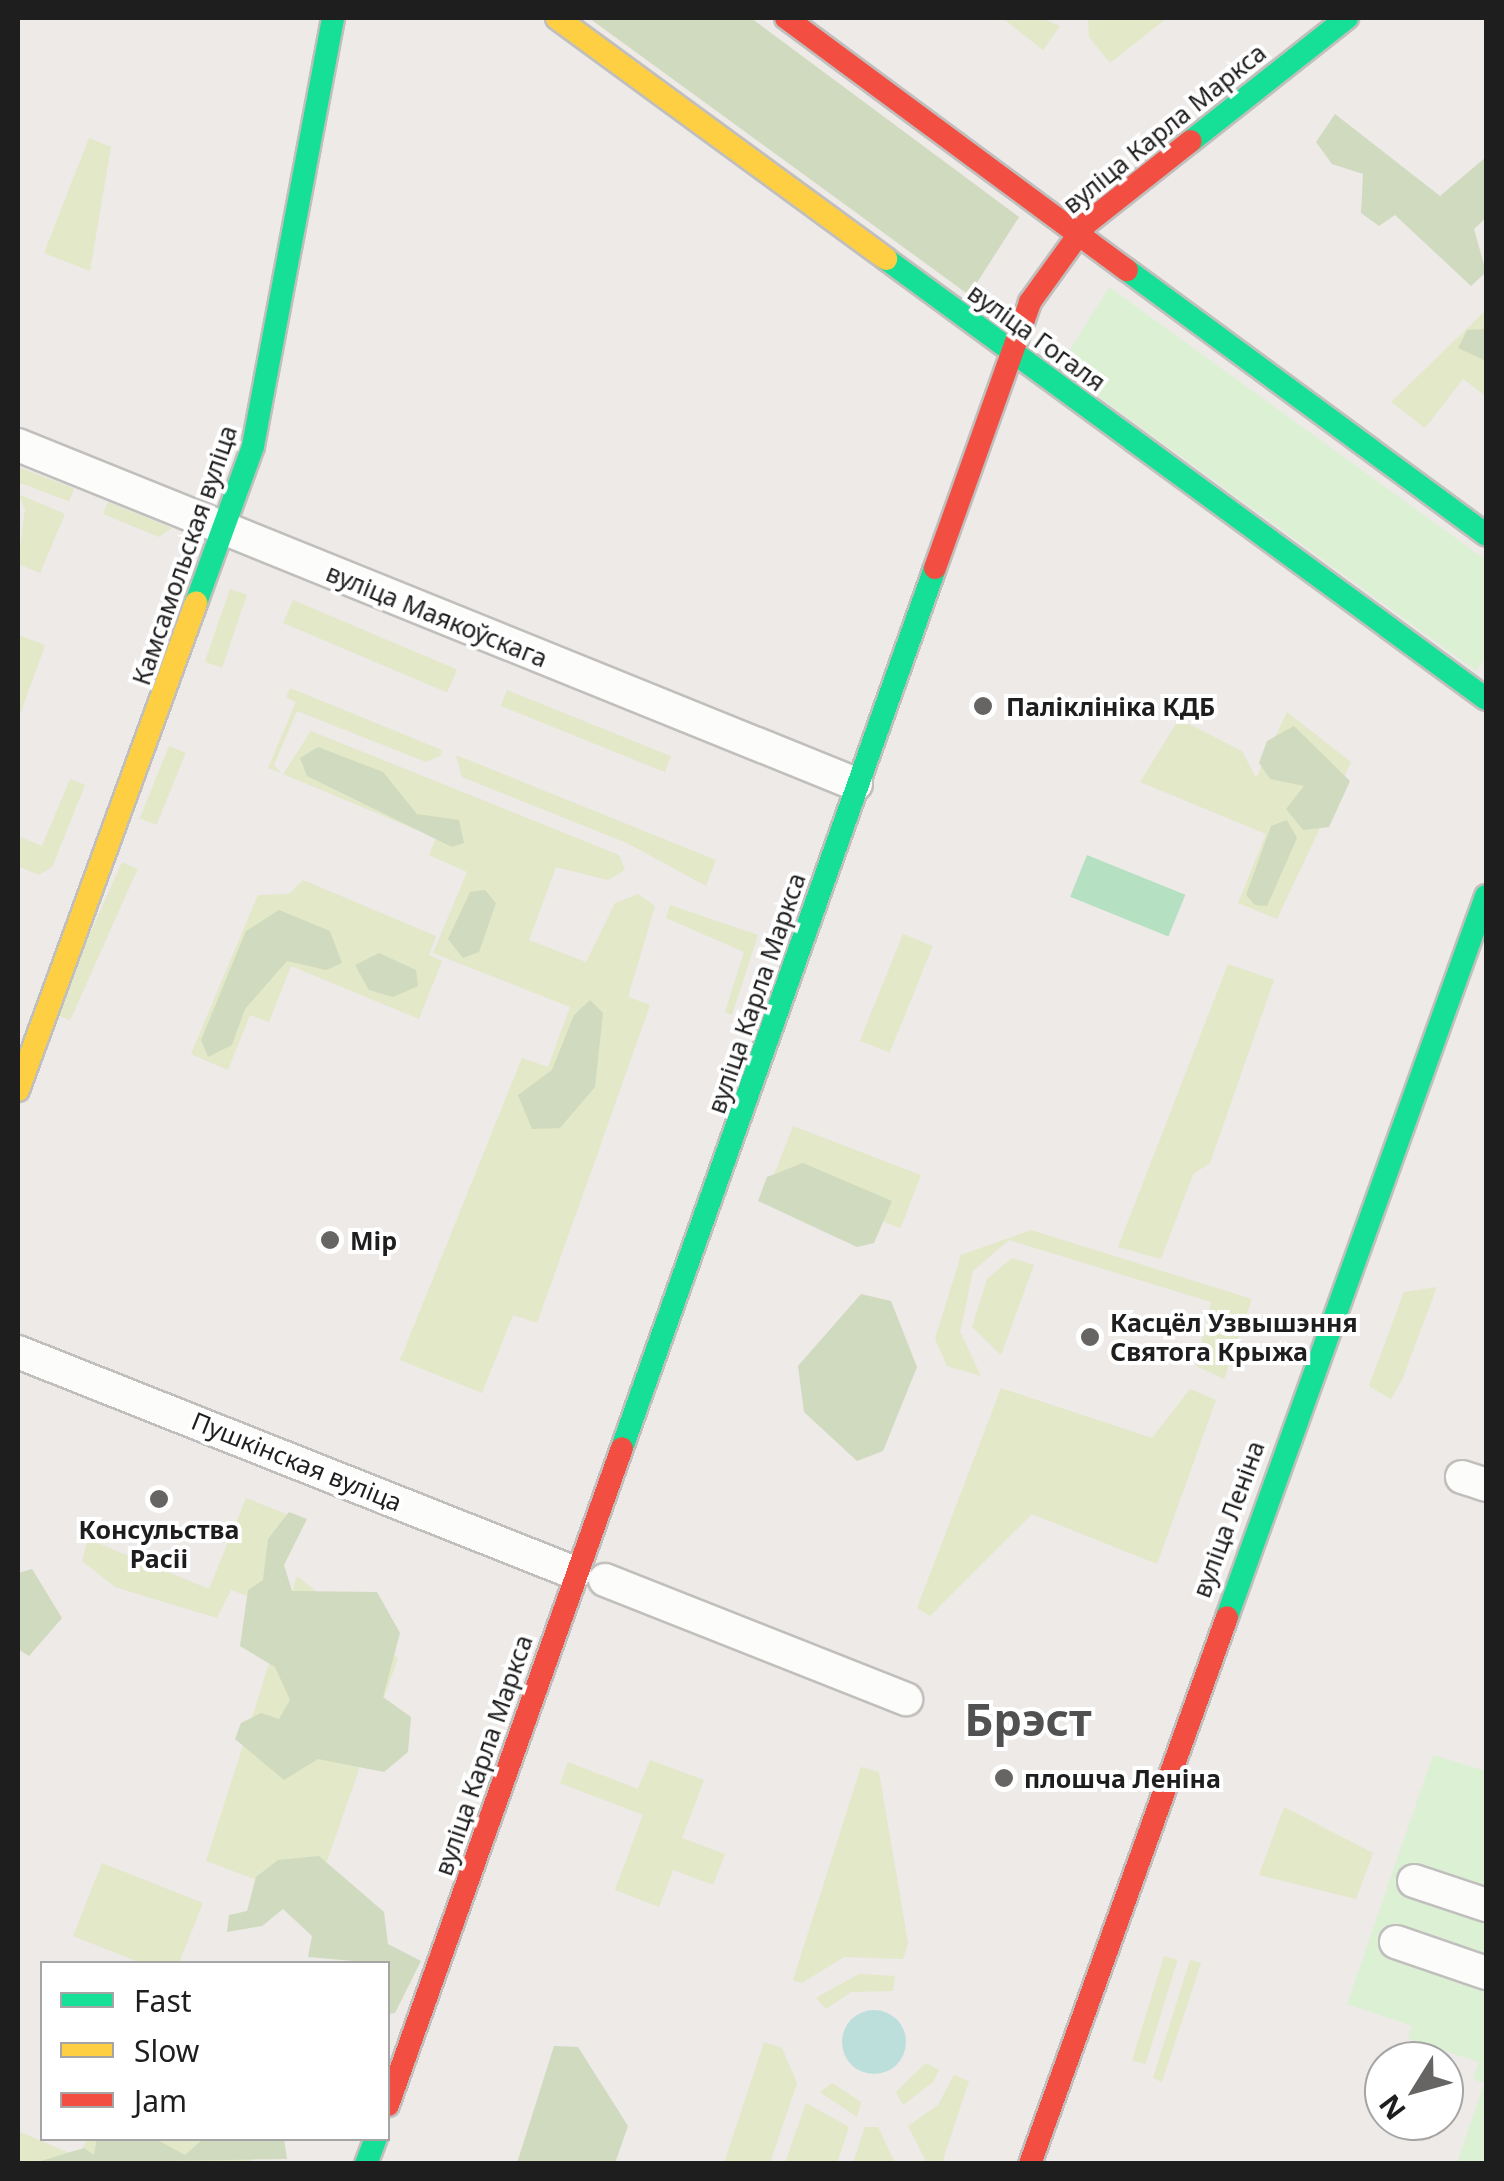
<!DOCTYPE html>
<html>
<head>
<meta charset="utf-8">
<style>
	body { margin:0 }
	#map { position:relative; width:1504px; height:2181px; overflow:hidden; background:#edeae7; font-family:"Noto Sans",sans-serif }
	div>[style] { position:absolute }
	[style*='--x'] { left:calc(var(--x)*1px); top:calc(var(--y)*1px); width:calc(var(--w)*1px); rotate:calc(var(--a)*1deg) }
	.grass>* { inset:0; background:#e2e8c8; transform-origin:0 0 }
	.forest>* { inset:0; background:#d0dabe }
	.park>* { inset:0; background:#dcf1d4 }
	.pitch>* { inset:0; background:#b5e1c2; transform-origin:0 0 }
	.water>* { inset:0; background:#bddfdc }
	.round { border-radius:50% }
	.roads { filter:drop-shadow(2px 0 #c0bfbd) drop-shadow(-2px 0 #c0bfbd) drop-shadow(0 2px #c0bfbd) drop-shadow(0 -2px #c0bfbd) }
	.street>* { height:32px; margin:-16px; padding:0 16px; transform-origin:16px; border-radius:16px; background:#fcfcfb }
	.fast>* { height:22px; margin:-11px; padding:0 11px; transform-origin:11px; border-radius:11px; background:#16e098 }
	.slow>* { height:22px; margin:-11px; padding:0 11px; transform-origin:11px; border-radius:11px; background:#ffcf43 }
	.jam>* { height:22px; margin:-11px; padding:0 11px; transform-origin:11px; border-radius:11px; background:#f24e42 }
	.dots>* { width:28px; height:28px; translate:-50% -50%; box-sizing:border-box; border:5px solid #fff; border-radius:50% }
	span { translate:-50% -50%; white-space:nowrap; text-align:center; line-height:1.15; -webkit-text-stroke:8px #fff; paint-order:stroke }
	.street-label { font-size:25px; color:#1e1e1e }
	.poi-label { font-size:25px; color:#1e1e1e; font-weight:700 }
	.left { translate:0 -50%; text-align:left }
	.town-label { font-size:45px; color:#515151; font-weight:700 }
	.frame { position:absolute; inset:0; border:20px solid #1e1e1e; pointer-events:none }
	.legend { position:absolute; left:40px; top:1961px; width:350px; height:180px; box-sizing:border-box; background:#fff; border:2px solid #a5a5a5; margin:0; padding:12px 18px; list-style:none; font-size:30px; color:#1e1e1e }
	.legend li { display:flex; align-items:center; gap:20px; height:50px }
	.legend b { width:50px; border:2px solid #a5a5a5 }
	.north { position:absolute; left:1364px; top:2041px; width:100px; height:100px; box-sizing:border-box; background:#fff; border:2px solid #a5a5a5; border-radius:50%; rotate:233deg; font-size:28px; font-weight:700; line-height:40px; text-align:center; color:#1e1e1e }
	.north::after { content:''; display:block; margin:auto; width:35px; height:45px; background:#666564; clip-path:polygon(50% 0,100% 100%,50% 72%,0 100%) }
</style>
</head>
<body>
<div id="map">
	<div class="grass">
		<i style="clip-path:polygon(1041px 18px,1060px 26px,1043px 50px,1005px 20px)"></i>
		<i style="clip-path:polygon(1088px 18px,1167px 18px,1110px 63px,1089px 37px)"></i>
		<i style="clip-path:polygon(89px 138px,111px 147px,90px 271px,44px 253px)"></i>
		<i style="clip-path:polygon(1486px 310px,1486px 396px,1463px 379px,1425px 428px,1391px 402px)"></i>
		<i style="left:18px;top:467px;width:60px;height:14px;rotate:21deg"></i>
		<i style="clip-path:polygon(18px 494px,65px 514px,40px 573px,18px 564px,25px 509px)"></i>
		<i style="clip-path:polygon(108px 502px,172px 528px,159px 537px,103px 514px)"></i>
		<i style="left:230px;top:589px;width:18px;height:77px;rotate:19deg"></i>
		<i style="left:293px;top:600px;width:178px;height:25px;rotate:23deg"></i>
		<i style="clip-path:polygon(18px 635px,45px 645px,18px 720px)"></i>
		<i style="clip-path:polygon(290px 688px,442px 750px,440px 756px,426px 762px,297px 711px,274px 765px,281px 773px,268px 768px,296px 702px,286px 697px)"></i>
		<i style="left:507px;top:690px;width:177px;height:17px;rotate:22deg"></i>
		<i style="clip-path:polygon(1287px 712px,1351px 762px,1277px 919px,1238px 903px,1266px 834px,1140px 782px,1179px 719px,1242px 751px,1256px 778px)"></i>
		<i style="clip-path:polygon(311px 731px,619px 855px,625px 870px,608px 880px,556px 867px,529px 940px,586px 962px,615px 903px,638px 894px,655px 906px,628px 997px,650px 1005px,596px 1158px,537px 1323px,513px 1315px,482px 1393px,400px 1360px,522px 1058px,548px 1067px,570px 1007px,433px 953px,467px 872px,429px 855px,436px 838px,283px 774px)"></i>
		<i style="left:169px;top:746px;width:18px;height:78px;rotate:22deg"></i>
		<i style="clip-path:polygon(456px 755px,716px 860px,706px 886px,627px 843px,462px 777px)"></i>
		<i style="clip-path:polygon(70px 779px,85px 785px,52px 867px,39px 875px,18px 866px,18px 836px,42px 846px)"></i>
		<i style="left:122px;top:862px;width:17px;height:166px;rotate:24deg"></i>
		<i style="clip-path:polygon(303px 880px,436px 936px,429px 955px,442px 961px,419px 1019px,291px 966px,269px 1022px,250px 1015px,228px 1070px,191px 1054px,258px 895px,289px 894px)"></i>
		<i style="clip-path:polygon(670px 905px,758px 935px,732px 1015px,725px 1012px,744px 952px,666px 918px)"></i>
		<i style="left:903px;top:934px;width:32px;height:115px;rotate:22deg"></i>
		<i style="clip-path:polygon(1228px 964px,1274px 980px,1210px 1163px,1193px 1174px,1161px 1259px,1118px 1247px)"></i>
		<i style="left:793px;top:1126px;width:137px;height:57px;rotate:21deg"></i>
		<i style="clip-path:polygon(1031px 1230px,1252px 1299px,1224px 1379px,1196px 1366px,1211px 1302px,1009px 1240px,973px 1271px,960px 1332px,981px 1376px,947px 1366px,935px 1339px,961px 1255px)"></i>
		<i style="clip-path:polygon(1012px 1258px,1034px 1265px,1001px 1355px,972px 1327px,987px 1279px)"></i>
		<i style="clip-path:polygon(1437px 1287px,1402px 1380px,1391px 1399px,1369px 1386px,1404px 1292px)"></i>
		<i style="clip-path:polygon(1001px 1388px,1152px 1438px,1190px 1389px,1216px 1400px,1157px 1564px,1032px 1514px,930px 1616px,917px 1608px)"></i>
		<i style="clip-path:polygon(246px 1498px,299px 1519px,253px 1598px,231px 1590px,217px 1618px,115px 1587px,82px 1561px,88px 1539px,209px 1589px)"></i>
		<i style="clip-path:polygon(297px 1576px,398px 1658px,313px 1901px,206px 1861px)"></i>
		<i style="clip-path:polygon(650px 1760px,704px 1780px,682px 1838px,725px 1854px,713px 1885px,673px 1870px,659px 1907px,615px 1890px,643px 1815px,560px 1783px,568px 1762px,638px 1789px)"></i>
		<i style="clip-path:polygon(861px 1767px,879px 1772px,908px 1943px,903px 1959px,844px 1957px,802px 1983px,793px 1980px)"></i>
		<i style="clip-path:polygon(1284px 1807px,1373px 1853px,1356px 1899px,1259px 1875px)"></i>
		<i style="clip-path:polygon(102px 1863px,203px 1903px,179px 1963px,141px 1963px,73px 1936px)"></i>
		<i style="left:1164px;top:1956px;width:14px;height:109px;rotate:17deg"></i>
		<i style="clip-path:polygon(1190px 1960px,1201px 1963px,1162px 2082px,1153px 2078px)"></i>
		<i style="clip-path:polygon(859px 1974px,895px 1976px,893px 1991px,851px 1992px,826px 2009px,816px 1998px)"></i>
		<i style="clip-path:polygon(764px 2042px,782px 2048px,797px 2083px,770px 2163px,724px 2163px)"></i>
		<i style="clip-path:polygon(926px 2063px,939px 2070px,933px 2082px,903px 2105px,896px 2092px)"></i>
		<i style="clip-path:polygon(954px 2075px,969px 2081px,942px 2163px,927px 2163px,908px 2126px,938px 2105px)"></i>
		<i style="clip-path:polygon(832px 2083px,861px 2102px,857px 2117px,820px 2092px)"></i>
		<i style="clip-path:polygon(806px 2103px,849px 2127px,837px 2163px,785px 2163px)"></i>
		<i style="clip-path:polygon(865px 2127px,878px 2127px,895px 2163px,853px 2163px)"></i>
		<i style="clip-path:polygon(18px 2131px,79px 2157px,87px 2138px,263px 2139px,248px 2164px,18px 2163px)"></i>
	</div>
	<div class="forest">
		<i style="clip-path:polygon(589px 18px,751px 18px,1019px 217px,969px 295px)"></i>
		<i style="clip-path:polygon(1335px 114px,1440px 196px,1486px 157px,1486px 218px,1474px 229px,1486px 272px,1471px 286px,1395px 215px,1379px 226px,1361px 213px,1363px 174px,1332px 164px,1316px 142px)"></i>
		<i style="clip-path:polygon(1486px 329px,1486px 361px,1458px 348px,1467px 330px)"></i>
		<i style="clip-path:polygon(1294px 726px,1350px 781px,1329px 827px,1303px 830px,1286px 809px,1304px 786px,1270px 779px,1259px 763px,1267px 741px)"></i>
		<i style="clip-path:polygon(318px 747px,383px 772px,417px 814px,459px 820px,464px 843px,452px 847px,307px 776px,300px 758px)"></i>
		<i style="clip-path:polygon(1287px 820px,1297px 838px,1267px 906px,1255px 905px,1246px 895px,1271px 826px)"></i>
		<i style="clip-path:polygon(470px 892px,485px 890px,496px 903px,479px 952px,463px 958px,448px 939px)"></i>
		<i style="clip-path:polygon(279px 910px,330px 931px,342px 963px,326px 970px,287px 961px,245px 1009px,232px 1045px,208px 1057px,201px 1040px,246px 931px)"></i>
		<i style="clip-path:polygon(379px 953px,416px 970px,418px 986px,393px 997px,369px 990px,355px 965px)"></i>
		<i style="clip-path:polygon(590px 1000px,603px 1013px,595px 1087px,560px 1128px,532px 1129px,518px 1095px,552px 1070px,574px 1015px)"></i>
		<i style="clip-path:polygon(803px 1163px,892px 1201px,874px 1243px,857px 1247px,758px 1201px,767px 1177px)"></i>
		<i style="clip-path:polygon(861px 1294px,891px 1301px,917px 1367px,883px 1451px,857px 1461px,804px 1412px,798px 1366px)"></i>
		<i style="clip-path:polygon(289px 1512px,307px 1519px,284px 1565px,292px 1591px,377px 1592px,400px 1633px,383px 1697px,411px 1717px,408px 1752px,384px 1772px,318px 1759px,284px 1780px,235px 1739px,241px 1723px,261px 1713px,279px 1719px,290px 1700px,275px 1667px,240px 1646px,248px 1590px,263px 1580px,268px 1539px)"></i>
		<i style="clip-path:polygon(32px 1569px,62px 1618px,29px 1656px,18px 1649px,18px 1573px)"></i>
		<i style="clip-path:polygon(319px 1856px,384px 1912px,388px 1944px,421px 1961px,395px 2013px,388px 2014px,388px 1964px,308px 1957px,312px 1936px,283px 1909px,262px 1926px,227px 1932px,229px 1915px,247px 1911px,256px 1877px,278px 1860px)"></i>
		<i style="clip-path:polygon(554px 2046px,578px 2047px,628px 2126px,615px 2163px,517px 2163px)"></i>
		<i style="clip-path:polygon(97px 2138px,156px 2139px,185px 2155px,203px 2139px,284px 2139px,287px 2159px,34px 2163px,84px 2148px,94px 2155px)"></i>
	</div>
	<div class="park">
		<i style="clip-path:polygon(1109px 287px,1486px 560px,1486px 657px,1476px 671px,1059px 368px)"></i>
		<i style="clip-path:polygon(1433px 1755px,1486px 1771px,1486px 2163px,1457px 2163px,1484px 2083px,1473px 2079px,1479px 2062px,1408px 2039px,1412px 2026px,1347px 2004px)"></i>
	</div>
	<div class="pitch">
		<i style="left:1087px;top:855px;width:106px;height:45px;rotate:22deg"></i>
	</div>
	<div class="water">
		<i class="round" style="left:842px;top:2010px;width:64px;height:64px"></i>
	</div>
	<div class="roads">
		<div class="street">
			<i style="--x:18;--y:445;--w:904;--a:22.03"></i>
			<i style="--x:18;--y:1352;--w:599;--a:21.64"></i>
			<i style="--x:1462;--y:1477;--w:25;--a:18"></i>
			<i style="--x:605;--y:1580;--w:324;--a:21.6"></i>
			<i style="--x:1414;--y:1881;--w:76;--a:18.4"></i>
			<i style="--x:1396;--y:1942;--w:95;--a:19"></i>
		</div>
		<div class="fast">
			<i style="--x:1191;--y:141;--w:199;--a:-38.3"></i>
			<i style="--x:886;--y:259;--w:744;--a:36.25"></i>
			<i style="--x:1127;--y:270;--w:446;--a:36.4"></i>
			<i style="--x:196;--y:603;--w:167;--a:-70"></i>
			<i style="--x:253;--y:446;--w:435;--a:-79.4"></i>
			<i style="--x:622;--y:1448;--w:934;--a:-70.42"></i>
			<i style="--x:1227;--y:1617;--w:766;--a:-70.24"></i>
			<i style="--x:366;--y:2164;--w:28;--a:-69"></i>
		</div>
		<div class="slow">
			<i style="--x:557;--y:18;--w:408;--a:36.2"></i>
			<i style="--x:18;--y:1090;--w:519;--a:-69.92"></i>
		</div>
		<div class="jam">
			<i style="--x:786;--y:18;--w:424;--a:36.5"></i>
			<i style="--x:935;--y:568;--w:282;--a:-70.3"></i>
			<i style="--x:1030;--y:302;--w:97;--a:-54.2"></i>
			<i style="--x:1087;--y:223;--w:132;--a:-38.3"></i>
			<i style="--x:388;--y:2105;--w:697;--a:-70.4"></i>
			<i style="--x:1030;--y:2164;--w:581;--a:-70.19"></i>
		</div>
	</div>
	<div class="dots">
		<i style="left:983px;top:706px;background:#666564"></i>
		<i style="left:330px;top:1240px;background:#666564"></i>
		<i style="left:1090px;top:1337px;background:#666564"></i>
		<i style="left:159px;top:1499px;background:#666564"></i>
		<i style="left:1004px;top:1778px;background:#666564"></i>
	</div>
	<div class="street-label">
		<span style="left:1164px;top:128px;rotate:-39deg">вуліца Карла Маркса</span>
		<span style="left:1037px;top:337px;rotate:36deg">вуліца Гогаля</span>
		<span style="left:184px;top:555px;rotate:-71deg">Камсамольская вуліца</span>
		<span style="left:437px;top:615px;rotate:22deg">вуліца Маякоўскага</span>
		<span style="left:756px;top:993px;rotate:-71deg">вуліца Карла Маркса</span>
		<span style="left:297px;top:1461px;rotate:22deg">Пушкінская вуліца</span>
		<span style="left:1228px;top:1519px;rotate:-70deg">вуліца Леніна</span>
		<span style="left:483px;top:1755px;rotate:-71deg">вуліца Карла Маркса</span>
	</div>
	<div class="poi-label">
		<span class="left" style="left:1006px;top:706px">Паліклініка КДБ</span>
		<span class="left" style="left:350px;top:1240px">Мір</span>
		<span class="left" style="left:1110px;top:1337px">Касцёл Узвышэння<br>Святога Крыжа</span>
		<span style="left:159px;top:1544px">Консульства<br>Расіі</span>
		<span class="left" style="left:1024px;top:1778px">плошча Леніна</span>
	</div>
	<div class="town-label">
		<span style="left:1028px;top:1719px">Брэст</span>
	</div>
	<div class="frame"></div>
	<ul class="legend">
	<li><b style="height:12px;background:#16e098"></b>Fast</li>
	<li><b style="height:12px;background:#ffcf43"></b>Slow</li>
	<li><b style="height:12px;background:#f24e42"></b>Jam</li>
	</ul>
	<div class="north">N</div>
</div>
</body>
</html>
